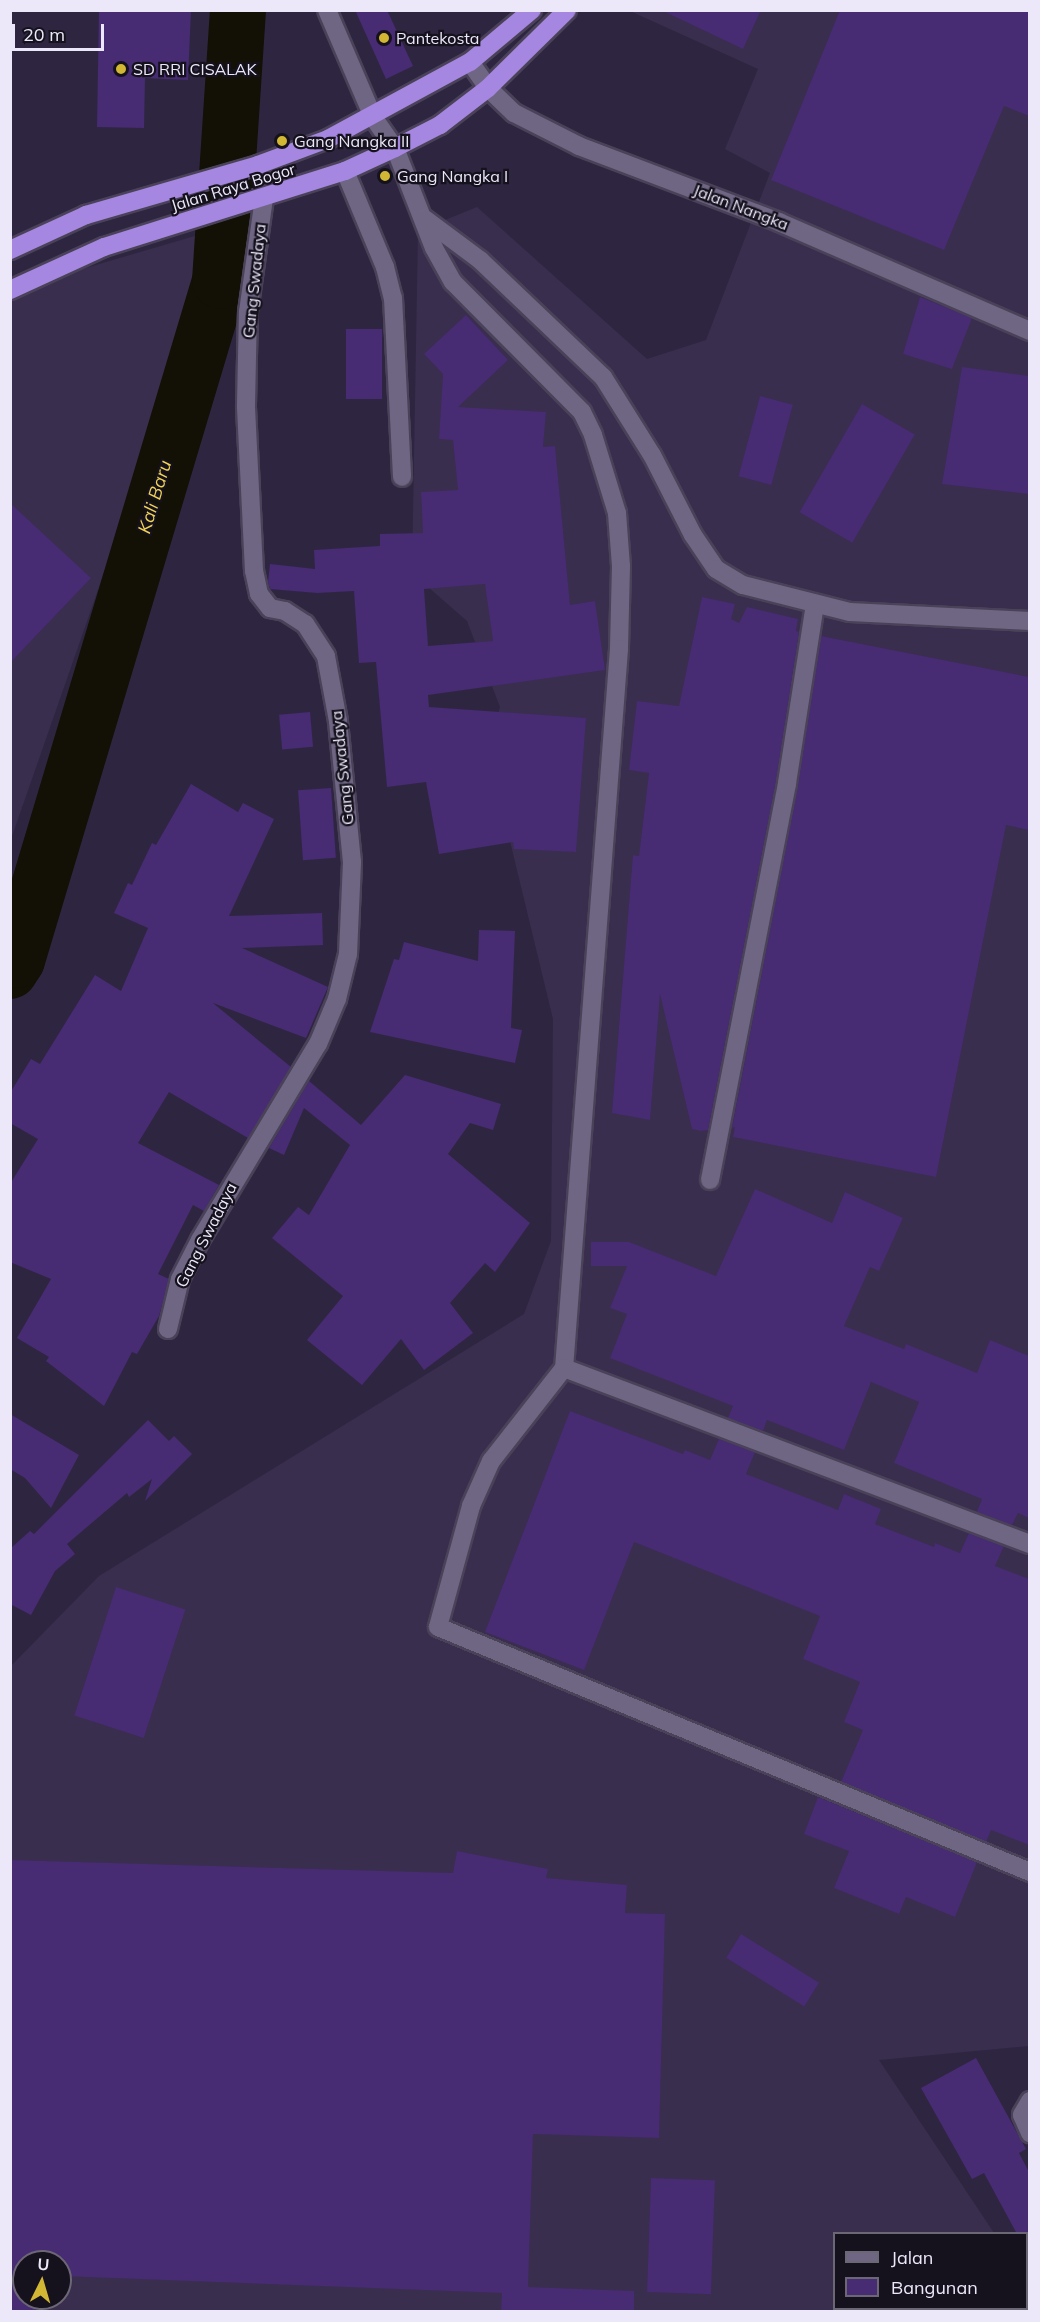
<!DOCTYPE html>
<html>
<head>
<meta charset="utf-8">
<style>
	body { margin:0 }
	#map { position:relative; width:1040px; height:2322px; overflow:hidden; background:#2e2640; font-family:Mulish,sans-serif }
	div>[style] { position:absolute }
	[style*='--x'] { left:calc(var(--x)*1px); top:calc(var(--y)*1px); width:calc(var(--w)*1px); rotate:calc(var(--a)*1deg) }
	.built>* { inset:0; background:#392e4e }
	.river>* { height:56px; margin:-28px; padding:0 28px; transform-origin:28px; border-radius:28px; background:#131005 }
	.building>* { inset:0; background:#472b73; transform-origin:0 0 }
	.roads { filter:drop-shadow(2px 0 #4a4259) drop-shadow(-2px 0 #4a4259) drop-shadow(0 2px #4a4259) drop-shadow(0 -2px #4a4259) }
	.minor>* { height:18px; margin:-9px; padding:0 9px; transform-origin:9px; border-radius:9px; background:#6f6684 }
	.highway>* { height:18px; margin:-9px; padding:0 9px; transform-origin:9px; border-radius:9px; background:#a586e0 }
	.dots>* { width:16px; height:16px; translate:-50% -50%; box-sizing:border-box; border:3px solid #15111d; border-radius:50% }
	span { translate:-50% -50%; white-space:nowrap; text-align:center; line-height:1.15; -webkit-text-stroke:4.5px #15111d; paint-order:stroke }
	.poi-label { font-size:16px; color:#ede8f9 }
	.left { translate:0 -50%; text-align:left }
	.street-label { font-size:16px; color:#ede8f9 }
	.water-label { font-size:18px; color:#f2d553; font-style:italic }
	.frame { position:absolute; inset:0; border:12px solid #ede8f9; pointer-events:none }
	.legend { position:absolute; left:833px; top:2232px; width:195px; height:78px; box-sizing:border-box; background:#15111d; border:2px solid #6b6775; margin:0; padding:8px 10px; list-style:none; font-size:18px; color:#ede8f9 }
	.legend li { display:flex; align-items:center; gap:12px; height:30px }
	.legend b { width:30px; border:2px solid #6b6775 }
	.north { position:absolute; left:12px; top:2250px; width:60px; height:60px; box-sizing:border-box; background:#15111d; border:2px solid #6b6775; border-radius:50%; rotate:5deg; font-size:16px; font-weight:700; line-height:24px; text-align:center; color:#ede8f9 }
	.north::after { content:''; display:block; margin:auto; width:21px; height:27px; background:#d2b735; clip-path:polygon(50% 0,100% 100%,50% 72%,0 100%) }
	.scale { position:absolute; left:12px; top:24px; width:92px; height:27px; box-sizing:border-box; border:3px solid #ede8f9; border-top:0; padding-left:8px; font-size:18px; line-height:21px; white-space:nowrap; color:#ede8f9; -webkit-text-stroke:4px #15111d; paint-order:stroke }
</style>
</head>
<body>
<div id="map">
	<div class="built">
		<i style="clip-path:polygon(evenodd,630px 11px,1029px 11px,1029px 2046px,879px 2060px,994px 2233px,834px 2234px,834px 2308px,1026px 2308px,1027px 2283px,1029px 2311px,11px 2312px,11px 1666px,99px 1576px,524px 1314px,551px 1241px,553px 1019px,488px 750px,500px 707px,467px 621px,412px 573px,418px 231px,477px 207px,647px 359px,706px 340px,770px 173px,725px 149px,758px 69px,630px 11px,24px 2262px,60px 2262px,60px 2298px,24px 2298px,24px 2262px)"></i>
		<i style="clip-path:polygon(205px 233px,196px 309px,11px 839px,11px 290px)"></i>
	</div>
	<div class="river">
		<i style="--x:10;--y:971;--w:13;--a:-58"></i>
		<i style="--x:17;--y:960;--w:709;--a:-73.35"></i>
		<i style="--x:220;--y:281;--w:272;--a:-86.2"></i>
	</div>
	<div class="building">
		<i style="clip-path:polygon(99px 10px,191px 10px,188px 80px,145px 78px,144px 128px,97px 127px)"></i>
		<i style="clip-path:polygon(355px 10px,387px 10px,413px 66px,386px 79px)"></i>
		<i style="clip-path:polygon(661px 10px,761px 10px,743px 49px)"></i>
		<i style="clip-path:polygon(840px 10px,1029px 10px,1029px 116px,1004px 106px,944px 250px,771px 180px)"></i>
		<i style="clip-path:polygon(920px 297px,972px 318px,952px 369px,903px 354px)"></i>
		<i style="clip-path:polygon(evenodd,466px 315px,508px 360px,458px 407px,546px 412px,543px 447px,555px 446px,570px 605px,595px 601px,605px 670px,428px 695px,429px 707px,586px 718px,576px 852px,514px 849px,513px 842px,439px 854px,426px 782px,387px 787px,376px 662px,359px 663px,354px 591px,317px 593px,270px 589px,268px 582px,270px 564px,315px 569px,314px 550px,380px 546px,380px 534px,423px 533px,421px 492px,458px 490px,453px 440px,439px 439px,443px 374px,424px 354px,466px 315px,485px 584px,493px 641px,428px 646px,424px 589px,485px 584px)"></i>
		<i style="left:346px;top:329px;width:36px;height:70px"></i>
		<i style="clip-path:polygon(962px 367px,1029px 376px,1029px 494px,942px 484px)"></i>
		<i style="left:760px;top:396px;width:34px;height:83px;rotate:15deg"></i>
		<i style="left:862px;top:404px;width:61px;height:125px;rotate:30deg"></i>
		<i style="clip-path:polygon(10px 503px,91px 578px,10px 663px)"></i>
		<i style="clip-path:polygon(702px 597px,735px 604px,731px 619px,739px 623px,747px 607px,798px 619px,796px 631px,799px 632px,776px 781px,708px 1130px,701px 1131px,692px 1129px,660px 994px,650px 1120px,612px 1113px,633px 855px,639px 856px,649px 773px,629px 770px,637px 701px,679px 706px)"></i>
		<i style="clip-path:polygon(821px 636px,1029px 677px,1029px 830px,1006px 825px,936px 1177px,733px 1137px,735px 1127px,732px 1128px,798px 785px)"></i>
		<i style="left:310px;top:712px;width:35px;height:31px;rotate:85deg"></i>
		<i style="clip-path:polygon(191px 784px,238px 812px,243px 803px,274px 819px,229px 916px,322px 913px,323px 945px,242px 948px,328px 987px,306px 1038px,213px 1003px,291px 1067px,248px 1138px,169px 1092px,138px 1143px,219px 1185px,204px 1211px,193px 1205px,158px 1274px,169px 1279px,159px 1316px,137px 1354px,132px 1352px,104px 1406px,46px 1361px,49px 1357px,17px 1338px,51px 1279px,10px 1262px,10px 1184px,38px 1139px,10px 1123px,10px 1093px,31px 1059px,40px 1064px,95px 975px,121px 991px,148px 928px,114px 913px,128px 883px,132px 885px,152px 843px,156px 845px)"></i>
		<i style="left:331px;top:788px;width:70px;height:33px;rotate:86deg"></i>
		<i style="clip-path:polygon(479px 930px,515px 931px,511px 1028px,522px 1030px,515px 1063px,370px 1032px,394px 959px,399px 960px,404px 942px,478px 961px)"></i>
		<i style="clip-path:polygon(405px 1075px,501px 1104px,493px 1130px,470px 1123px,448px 1154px,530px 1223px,495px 1272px,485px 1263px,450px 1303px,473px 1333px,424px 1370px,401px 1339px,362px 1385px,307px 1340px,343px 1296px,272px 1238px,298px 1207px,309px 1215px,350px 1145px,304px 1108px,284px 1155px,269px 1148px,309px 1081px,361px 1125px)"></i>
		<i style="clip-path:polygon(755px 1189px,832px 1223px,845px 1192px,903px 1218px,879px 1271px,870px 1267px,844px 1326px,904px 1349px,906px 1344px,977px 1373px,990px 1340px,1029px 1356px,1029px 1518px,1018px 1513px,1012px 1525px,977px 1512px,982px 1499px,894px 1463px,919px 1402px,871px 1382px,844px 1450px,767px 1420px,763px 1431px,728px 1418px,733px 1406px,610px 1358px,627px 1314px,610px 1308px,627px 1266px,591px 1266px,591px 1242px,629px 1242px,716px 1276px)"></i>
		<i style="clip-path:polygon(570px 1411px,683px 1454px,685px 1450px,710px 1460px,719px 1439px,755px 1452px,746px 1474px,838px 1510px,844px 1494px,881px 1509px,875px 1524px,934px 1547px,935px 1543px,960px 1553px,969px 1533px,1004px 1546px,995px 1566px,1029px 1579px,1029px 1845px,991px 1830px,986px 1842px,841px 1782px,863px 1730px,844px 1722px,860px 1682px,803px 1659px,820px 1616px,634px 1542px,584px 1670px,485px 1632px)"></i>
		<i style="clip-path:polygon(10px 1414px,79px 1455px,51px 1508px,25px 1478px,10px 1469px)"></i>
		<i style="clip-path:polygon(148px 1420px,169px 1441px,174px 1436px,192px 1454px,145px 1501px,152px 1479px,129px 1497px,127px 1493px,67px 1544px,75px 1554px,55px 1571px,31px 1615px,10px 1604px,11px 1548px,30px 1531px,34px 1534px)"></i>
		<i style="left:116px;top:1587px;width:73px;height:135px;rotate:18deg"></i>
		<i style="clip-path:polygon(818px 1797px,977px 1862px,955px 1917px,906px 1897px,899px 1914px,834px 1888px,849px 1851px,804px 1834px)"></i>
		<i style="clip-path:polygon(457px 1851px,548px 1869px,546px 1878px,627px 1885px,625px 1913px,665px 1914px,659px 2138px,533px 2134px,528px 2287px,634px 2291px,634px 2312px,501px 2312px,502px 2293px,60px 2276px,60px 2262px,24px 2262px,24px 2298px,35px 2298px,34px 2312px,10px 2312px,10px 1860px,453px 1873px)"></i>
		<i style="left:741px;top:1934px;width:92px;height:28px;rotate:32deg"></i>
		<i style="clip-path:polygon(976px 2058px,1026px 2149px,1019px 2153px,1029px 2172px,1029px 2256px,1026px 2234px,1017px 2234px,984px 2173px,972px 2179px,921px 2088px)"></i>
		<i style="left:651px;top:2178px;width:64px;height:114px;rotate:2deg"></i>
	</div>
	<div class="roads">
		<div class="minor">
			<i style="--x:327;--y:10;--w:116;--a:66.7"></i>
			<i style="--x:373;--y:117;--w:38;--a:55"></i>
			<i style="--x:395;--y:148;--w:107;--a:68.7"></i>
			<i style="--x:434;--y:248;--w:39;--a:61"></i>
			<i style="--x:453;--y:282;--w:183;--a:45.2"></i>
			<i style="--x:582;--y:412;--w:25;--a:64"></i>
			<i style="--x:593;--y:435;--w:82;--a:72.9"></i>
			<i style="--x:617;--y:513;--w:53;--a:85.7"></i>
			<i style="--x:621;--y:566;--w:83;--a:91.4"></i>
			<i style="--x:619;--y:649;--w:721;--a:94.37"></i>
			<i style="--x:564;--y:1368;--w:118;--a:128.1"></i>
			<i style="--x:491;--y:1461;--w:49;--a:114"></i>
			<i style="--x:471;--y:1506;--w:125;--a:105.3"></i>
			<i style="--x:438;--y:1627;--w:641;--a:22.48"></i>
			<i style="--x:470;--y:62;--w:32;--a:55"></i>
			<i style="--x:488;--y:88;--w:36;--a:44"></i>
			<i style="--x:514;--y:113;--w:73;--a:26.9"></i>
			<i style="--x:579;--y:146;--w:214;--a:20.8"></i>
			<i style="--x:779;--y:222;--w:274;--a:23.5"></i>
			<i style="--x:345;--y:171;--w:104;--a:67.4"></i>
			<i style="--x:385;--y:267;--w:32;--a:76"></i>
			<i style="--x:393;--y:298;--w:179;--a:87.1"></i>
			<i style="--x:425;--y:219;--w:69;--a:36.7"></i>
			<i style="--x:480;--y:260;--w:170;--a:43.6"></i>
			<i style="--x:603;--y:377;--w:92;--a:57.9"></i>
			<i style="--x:652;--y:455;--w:90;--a:62.9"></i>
			<i style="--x:693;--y:535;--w:41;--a:55.9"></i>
			<i style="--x:716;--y:569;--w:31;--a:31"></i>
			<i style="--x:743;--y:585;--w:110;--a:14.2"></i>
			<i style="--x:850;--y:612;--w:180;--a:2.9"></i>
			<i style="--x:710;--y:1180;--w:404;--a:-79"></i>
			<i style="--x:787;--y:783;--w:181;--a:-81.1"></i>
			<i style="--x:168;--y:1329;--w:51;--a:-76.5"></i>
			<i style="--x:180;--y:1279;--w:44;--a:-62.9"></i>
			<i style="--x:200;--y:1240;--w:229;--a:-59"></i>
			<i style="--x:318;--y:1044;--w:49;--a:-67.1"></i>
			<i style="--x:337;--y:999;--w:46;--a:-76.3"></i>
			<i style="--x:348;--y:954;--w:92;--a:-87.5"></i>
			<i style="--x:352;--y:862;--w:142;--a:-95.7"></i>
			<i style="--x:338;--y:721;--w:66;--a:-100.5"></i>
			<i style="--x:326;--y:656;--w:38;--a:-123"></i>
			<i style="--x:305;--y:624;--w:24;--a:-147"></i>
			<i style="--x:285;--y:611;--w:15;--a:-169"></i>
			<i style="--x:270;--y:608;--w:18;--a:-128"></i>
			<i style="--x:259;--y:594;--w:24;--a:-102"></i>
			<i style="--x:254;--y:571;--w:166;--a:-92.8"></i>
			<i style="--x:246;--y:405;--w:93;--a:-88.8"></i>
			<i style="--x:248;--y:312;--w:115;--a:-82"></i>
			<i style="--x:564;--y:1368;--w:498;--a:20.7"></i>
			<i style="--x:1030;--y:2101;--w:16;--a:120"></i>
			<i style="--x:1022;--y:2115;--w:20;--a:66"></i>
		</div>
		<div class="highway">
			<i style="--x:10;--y:250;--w:84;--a:-24.7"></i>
			<i style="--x:86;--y:215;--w:179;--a:-16.2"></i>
			<i style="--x:258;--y:165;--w:75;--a:-20.4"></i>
			<i style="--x:328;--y:139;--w:162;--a:-28.5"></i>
			<i style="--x:470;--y:62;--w:81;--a:-40"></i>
			<i style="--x:10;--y:290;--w:103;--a:-24.6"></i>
			<i style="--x:104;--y:247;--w:253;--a:-17.5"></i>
			<i style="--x:345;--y:171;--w:55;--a:-24.7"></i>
			<i style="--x:395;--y:148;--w:51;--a:-27.1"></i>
			<i style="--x:440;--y:125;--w:61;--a:-37.6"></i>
			<i style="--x:488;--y:88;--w:111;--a:-44.6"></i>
		</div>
	</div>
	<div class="dots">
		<i style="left:384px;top:38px;background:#d2b735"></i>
		<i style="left:121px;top:69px;background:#d2b735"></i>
		<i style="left:282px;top:141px;background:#d2b735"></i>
		<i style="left:385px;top:176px;background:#d2b735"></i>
	</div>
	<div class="poi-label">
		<span class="left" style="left:396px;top:38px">Pantekosta</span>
		<span class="left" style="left:133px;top:69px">SD RRI CISALAK</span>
		<span class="left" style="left:294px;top:141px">Gang Nangka II</span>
		<span class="left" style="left:397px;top:176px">Gang Nangka I</span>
	</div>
	<div class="street-label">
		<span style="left:233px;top:187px;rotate:-17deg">Jalan Raya Bogor</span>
		<span style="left:741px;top:207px;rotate:21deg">Jalan Nangka</span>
		<span style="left:254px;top:281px;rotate:-84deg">Gang Swadaya</span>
		<span style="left:342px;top:768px;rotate:-96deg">Gang Swadaya</span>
		<span style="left:206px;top:1235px;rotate:-63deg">Gang Swadaya</span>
	</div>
	<div class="water-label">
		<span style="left:155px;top:497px;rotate:-73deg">Kali Baru</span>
	</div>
	<div class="frame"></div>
	<ul class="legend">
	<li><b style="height:8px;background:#6f6684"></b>Jalan</li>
	<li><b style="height:16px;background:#472b73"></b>Bangunan</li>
	</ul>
	<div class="north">U</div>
	<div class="scale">20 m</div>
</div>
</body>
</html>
